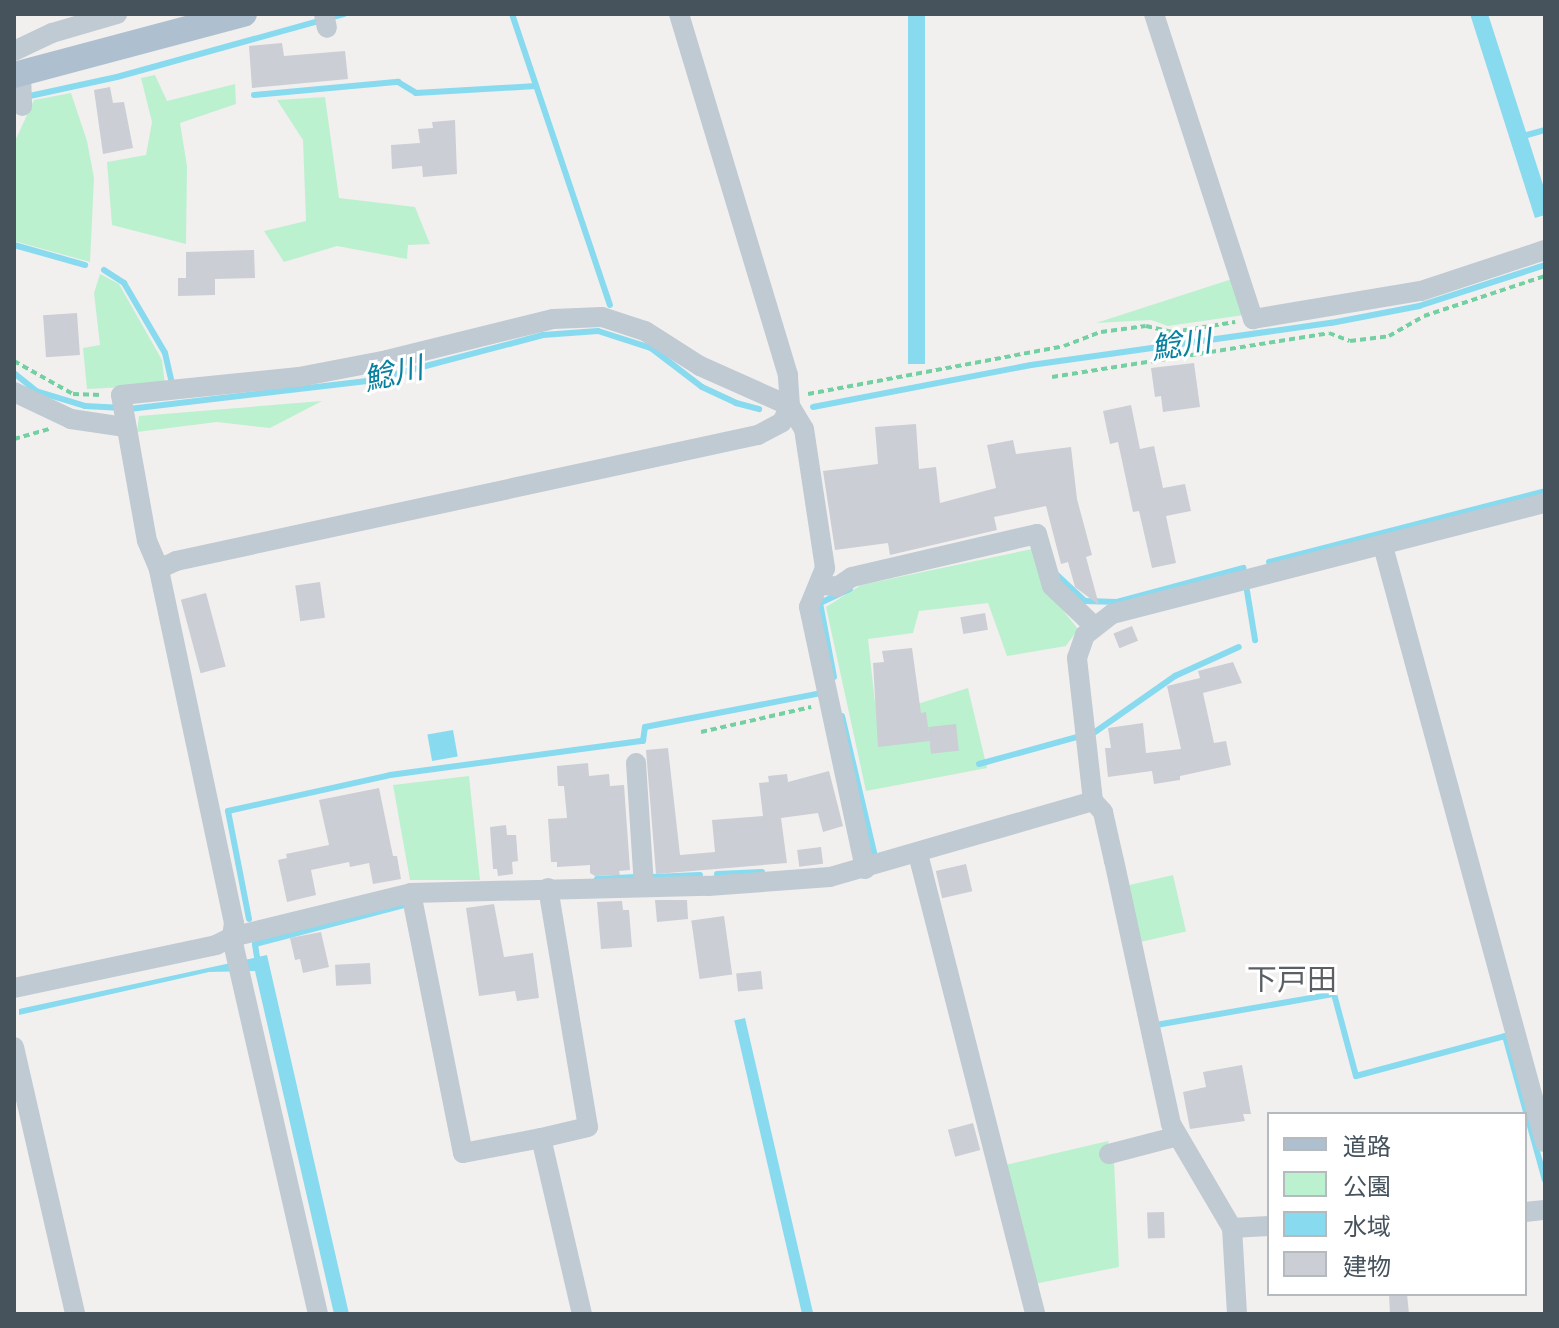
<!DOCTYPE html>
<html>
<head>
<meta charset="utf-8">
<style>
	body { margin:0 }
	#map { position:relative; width:1559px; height:1328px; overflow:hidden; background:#f2efef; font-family:"Noto Sans","Noto Sans JP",sans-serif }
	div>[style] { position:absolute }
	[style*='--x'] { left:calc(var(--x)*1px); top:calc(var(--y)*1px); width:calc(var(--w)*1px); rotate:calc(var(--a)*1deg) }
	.green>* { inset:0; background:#bcf1d0; transform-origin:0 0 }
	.water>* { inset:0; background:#88daef; transform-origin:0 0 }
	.stream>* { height:6px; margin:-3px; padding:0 3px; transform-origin:3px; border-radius:3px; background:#88daef }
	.building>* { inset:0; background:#cbced4; transform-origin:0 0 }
	.path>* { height:4px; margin-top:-2px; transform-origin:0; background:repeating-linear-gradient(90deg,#73d0a2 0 6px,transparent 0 10px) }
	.minor>* { height:20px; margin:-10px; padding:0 10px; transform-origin:10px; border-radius:10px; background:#bfcad2 }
	.major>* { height:26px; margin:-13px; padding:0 13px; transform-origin:13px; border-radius:13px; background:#aebfcf }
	span { translate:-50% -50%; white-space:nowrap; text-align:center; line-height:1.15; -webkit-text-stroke:6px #fff; paint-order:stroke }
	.water-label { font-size:30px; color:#0881a0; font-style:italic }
	.neighbourhood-label { font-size:30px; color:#5b5f64 }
	.frame { position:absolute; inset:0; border:16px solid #46535d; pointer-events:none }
	.legend { position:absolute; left:1267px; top:1112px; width:260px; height:184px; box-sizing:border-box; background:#fff; border:2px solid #b5babe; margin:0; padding:10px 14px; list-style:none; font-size:24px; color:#46535d }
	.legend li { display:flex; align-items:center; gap:16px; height:40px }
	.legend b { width:40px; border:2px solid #b5babe }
</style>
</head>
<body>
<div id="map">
	<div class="green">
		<i style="clip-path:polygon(155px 75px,167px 101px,235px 84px,236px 104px,180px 123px,187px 166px,186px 244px,112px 225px,107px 162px,146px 155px,152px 122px,141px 78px)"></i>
		<i style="clip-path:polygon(71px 93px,87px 141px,94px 178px,90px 262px,14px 241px,14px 143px,34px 100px)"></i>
		<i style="clip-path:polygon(325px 97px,339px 198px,415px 207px,430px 244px,408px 245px,407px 259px,337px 246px,284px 262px,264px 231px,306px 221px,303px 140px,277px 100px)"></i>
		<i style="clip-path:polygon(100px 274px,119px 284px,162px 360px,165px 385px,87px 389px,83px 348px,100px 345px,94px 293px)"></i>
		<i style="clip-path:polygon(1232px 279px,1244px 315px,1168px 326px,1151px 320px,1096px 323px)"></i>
		<i style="clip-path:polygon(322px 401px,270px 428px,217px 422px,137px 432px,139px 416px)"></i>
		<i style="clip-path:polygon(1032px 549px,1045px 588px,1078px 629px,1066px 646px,1007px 656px,988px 603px,919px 611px,913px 633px,868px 639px,875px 702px,911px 706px,968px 688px,987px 768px,866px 791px,826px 607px,861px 585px)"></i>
		<i style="clip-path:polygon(469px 776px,480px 880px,410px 880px,393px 785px)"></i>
		<i style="left:1173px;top:875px;width:58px;height:48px;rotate:77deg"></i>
		<i style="clip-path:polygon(1108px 1141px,1114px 1162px,1119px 1267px,1034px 1284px,1005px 1165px)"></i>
	</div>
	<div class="water">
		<i style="left:908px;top:14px;width:17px;height:350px"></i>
		<i style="clip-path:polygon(1470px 14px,1488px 14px,1545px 191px,1545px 215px,1535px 218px)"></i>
		<i style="left:453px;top:730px;width:27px;height:26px;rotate:80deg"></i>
		<i style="clip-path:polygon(267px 955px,349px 1314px,334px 1314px,255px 971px,209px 972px,19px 1015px,19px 1009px)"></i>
		<i style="left:745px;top:1018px;width:303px;height:11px;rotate:77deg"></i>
	</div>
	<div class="stream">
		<i style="--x:512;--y:14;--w:307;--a:71.4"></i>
		<i style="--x:254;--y:95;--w:145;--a:-5.2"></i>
		<i style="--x:398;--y:82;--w:21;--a:31"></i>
		<i style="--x:416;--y:93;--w:120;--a:-3.3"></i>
		<i style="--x:25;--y:97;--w:94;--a:-12.3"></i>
		<i style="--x:117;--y:77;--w:236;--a:-15.5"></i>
		<i style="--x:1527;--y:135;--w:19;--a:-16"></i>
		<i style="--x:14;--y:245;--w:74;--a:15.7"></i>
		<i style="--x:104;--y:270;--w:24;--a:33"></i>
		<i style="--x:124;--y:283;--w:81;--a:59.6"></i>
		<i style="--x:165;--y:353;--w:27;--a:77"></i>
		<i style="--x:14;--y:373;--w:28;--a:39"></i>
		<i style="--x:36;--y:391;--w:51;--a:17"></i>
		<i style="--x:85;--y:406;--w:33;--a:3"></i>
		<i style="--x:813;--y:407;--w:222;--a:-10.9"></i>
		<i style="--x:1031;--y:365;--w:303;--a:-8"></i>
		<i style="--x:1331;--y:323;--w:90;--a:-10.9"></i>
		<i style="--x:1419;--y:306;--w:133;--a:-18"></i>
		<i style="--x:129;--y:409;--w:242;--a:-6.7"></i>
		<i style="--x:369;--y:381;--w:180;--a:-14.8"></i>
		<i style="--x:543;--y:335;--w:55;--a:-4.2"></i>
		<i style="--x:598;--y:331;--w:56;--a:17.8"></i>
		<i style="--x:651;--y:348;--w:64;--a:37.4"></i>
		<i style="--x:702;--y:387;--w:38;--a:25"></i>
		<i style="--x:736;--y:403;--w:24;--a:15"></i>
		<i style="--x:1269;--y:562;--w:285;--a:-14.4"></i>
		<i style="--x:1057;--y:575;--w:38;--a:43"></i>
		<i style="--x:1085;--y:601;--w:32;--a:2"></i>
		<i style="--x:1117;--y:602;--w:131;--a:-15.1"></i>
		<i style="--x:1247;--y:591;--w:50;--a:80.7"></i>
		<i style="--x:834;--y:677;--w:75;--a:-100.7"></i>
		<i style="--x:820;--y:603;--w:33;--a:-25"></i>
		<i style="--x:842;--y:716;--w:140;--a:76.8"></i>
		<i style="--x:1095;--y:732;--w:98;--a:-35"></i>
		<i style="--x:1175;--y:676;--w:70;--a:-24.4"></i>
		<i style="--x:979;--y:764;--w:102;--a:-15.4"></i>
		<i style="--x:717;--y:874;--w:45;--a:-2.5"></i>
		<i style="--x:652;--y:877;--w:48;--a:-2.4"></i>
		<i style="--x:597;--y:879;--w:39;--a:-3"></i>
		<i style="--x:249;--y:919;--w:110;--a:-101"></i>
		<i style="--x:228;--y:811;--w:166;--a:-12.5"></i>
		<i style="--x:390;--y:775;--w:255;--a:-7.7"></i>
		<i style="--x:643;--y:741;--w:14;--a:-82"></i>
		<i style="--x:645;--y:727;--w:175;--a:-10.9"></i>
		<i style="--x:257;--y:957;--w:13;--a:-99"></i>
		<i style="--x:255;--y:944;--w:155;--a:-14.6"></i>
		<i style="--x:1156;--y:1025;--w:181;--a:-9.9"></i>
		<i style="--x:1334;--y:994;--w:85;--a:75"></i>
		<i style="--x:1356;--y:1076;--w:154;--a:-15"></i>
		<i style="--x:1505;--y:1036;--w:149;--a:74.5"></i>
	</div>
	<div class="building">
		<i style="clip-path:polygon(282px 43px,284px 56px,345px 51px,348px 79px,252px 88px,249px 46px)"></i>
		<i style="clip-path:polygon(110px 87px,113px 103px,124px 102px,133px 148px,103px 154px,94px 90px)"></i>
		<i style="clip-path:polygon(455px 120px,457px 174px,423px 177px,422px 166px,392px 169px,391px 145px,420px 143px,418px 129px,433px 128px,432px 122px)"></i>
		<i style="clip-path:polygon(254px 250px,255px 278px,215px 279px,215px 295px,178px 296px,178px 278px,186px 278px,186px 252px)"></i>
		<i style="left:77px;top:313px;width:42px;height:34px;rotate:86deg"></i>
		<i style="clip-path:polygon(1194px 363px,1200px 407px,1163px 412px,1161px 396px,1155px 397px,1151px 368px)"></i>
		<i style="clip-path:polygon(1131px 405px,1140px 449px,1154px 446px,1163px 488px,1185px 484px,1191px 511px,1166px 516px,1176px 563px,1152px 568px,1139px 511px,1133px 512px,1118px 442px,1110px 444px,1103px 411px)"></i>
		<i style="clip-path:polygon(916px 424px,919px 469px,936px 467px,940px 503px,996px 488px,987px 445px,1013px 440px,1016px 454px,1071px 447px,1077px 499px,1092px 555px,1086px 557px,1099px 605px,1075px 587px,1068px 562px,1061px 564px,1046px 506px,994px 517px,997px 530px,890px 555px,888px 543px,835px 550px,823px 471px,878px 464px,875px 427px)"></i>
		<i style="left:320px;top:582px;width:36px;height:25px;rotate:82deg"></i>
		<i style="left:206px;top:593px;width:76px;height:26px;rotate:75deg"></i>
		<i style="left:985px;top:613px;width:17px;height:25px;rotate:80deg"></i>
		<i style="left:1132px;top:626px;width:16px;height:20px;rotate:68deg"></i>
		<i style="clip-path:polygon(912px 648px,921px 713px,926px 712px,930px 741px,878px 747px,873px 663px,884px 662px,882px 651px)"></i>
		<i style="clip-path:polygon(1233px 662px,1242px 683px,1203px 693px,1214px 743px,1226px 741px,1231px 765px,1180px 776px,1180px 780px,1154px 784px,1152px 771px,1108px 777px,1105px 748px,1111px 748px,1108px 728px,1143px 723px,1146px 753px,1181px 749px,1167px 686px,1200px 678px,1198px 671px)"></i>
		<i style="left:956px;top:724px;width:27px;height:28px;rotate:84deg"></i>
		<i style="clip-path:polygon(668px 748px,680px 855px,715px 852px,712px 820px,763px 816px,759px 783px,769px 782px,768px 776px,787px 774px,788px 782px,829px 771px,843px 826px,823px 832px,818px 813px,781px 818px,787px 863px,656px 874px,646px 750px)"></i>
		<i style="clip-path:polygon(588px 763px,589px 776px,609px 774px,610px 786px,624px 785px,630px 870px,619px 871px,620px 875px,595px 876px,590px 873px,590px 865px,557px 867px,557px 862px,551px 862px,548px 819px,567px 818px,564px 786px,558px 786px,557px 766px)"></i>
		<i style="clip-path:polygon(379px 788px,393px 856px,397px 856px,401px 879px,373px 884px,369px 863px,350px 867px,349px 862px,311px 870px,316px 895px,287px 902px,278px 860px,287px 858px,286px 854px,329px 845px,319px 800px)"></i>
		<i style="clip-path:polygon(506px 825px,507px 835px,516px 835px,518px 861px,512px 862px,513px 874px,498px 876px,497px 869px,493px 869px,490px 827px)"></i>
		<i style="left:821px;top:847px;width:17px;height:24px;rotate:83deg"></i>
		<i style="left:966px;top:864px;width:28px;height:31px;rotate:77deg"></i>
		<i style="clip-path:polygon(655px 900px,687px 900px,688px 919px,657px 922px)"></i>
		<i style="clip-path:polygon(622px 901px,623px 910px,629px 910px,632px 947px,601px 949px,597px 902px)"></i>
		<i style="clip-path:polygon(494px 904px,504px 957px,533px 953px,539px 998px,517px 1001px,515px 991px,479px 996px,466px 908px)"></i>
		<i style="left:724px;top:916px;width:59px;height:33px;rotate:82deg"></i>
		<i style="clip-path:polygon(321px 932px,329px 967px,303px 973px,300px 959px,295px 960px,290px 938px)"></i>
		<i style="left:370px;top:963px;width:21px;height:35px;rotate:87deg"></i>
		<i style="left:761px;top:971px;width:18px;height:25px;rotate:84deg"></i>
		<i style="clip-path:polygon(1242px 1065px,1251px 1114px,1243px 1114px,1245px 1121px,1190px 1129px,1183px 1092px,1206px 1087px,1203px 1072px)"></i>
		<i style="left:973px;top:1123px;width:28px;height:26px;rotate:75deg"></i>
		<i style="left:1164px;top:1212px;width:26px;height:17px;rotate:88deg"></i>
		<i style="clip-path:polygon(1389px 1294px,1407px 1294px,1409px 1314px,1390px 1314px)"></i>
	</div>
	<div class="path">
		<i style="--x:14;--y:361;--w:68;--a:29.2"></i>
		<i style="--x:73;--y:394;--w:29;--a:2"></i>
		<i style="--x:1052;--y:377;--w:280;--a:-9"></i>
		<i style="--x:1329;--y:333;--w:22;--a:21"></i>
		<i style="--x:1350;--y:341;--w:39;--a:-7"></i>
		<i style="--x:1389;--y:336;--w:40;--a:-29.7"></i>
		<i style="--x:1424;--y:316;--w:127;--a:-18.3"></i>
		<i style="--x:808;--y:394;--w:260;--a:-10.6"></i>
		<i style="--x:1064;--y:346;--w:40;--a:-21"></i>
		<i style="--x:1101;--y:332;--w:45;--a:-7.6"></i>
		<i style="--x:1146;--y:326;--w:28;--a:13"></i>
		<i style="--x:1173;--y:332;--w:63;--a:-9.2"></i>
		<i style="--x:14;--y:439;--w:37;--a:-16"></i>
		<i style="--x:701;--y:732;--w:113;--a:-12.8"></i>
	</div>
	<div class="minor">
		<i style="--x:324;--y:14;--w:14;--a:78"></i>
		<i style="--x:1154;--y:14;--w:321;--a:72"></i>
		<i style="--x:1253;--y:319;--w:170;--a:-9.5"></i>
		<i style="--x:1421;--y:291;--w:131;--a:-18.3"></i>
		<i style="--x:14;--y:51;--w:42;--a:-25.3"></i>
		<i style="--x:52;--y:33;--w:68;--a:-16.3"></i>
		<i style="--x:21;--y:74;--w:32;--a:88"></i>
		<i style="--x:14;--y:392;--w:63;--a:25.3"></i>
		<i style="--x:71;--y:419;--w:55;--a:8.4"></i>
		<i style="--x:1383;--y:546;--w:618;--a:74.79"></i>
		<i style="--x:159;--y:569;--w:30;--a:-113"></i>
		<i style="--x:147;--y:541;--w:148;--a:-100.1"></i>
		<i style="--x:121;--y:395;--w:179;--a:-5.8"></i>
		<i style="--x:299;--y:377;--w:90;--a:-10.9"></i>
		<i style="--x:387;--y:360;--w:171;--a:-13.9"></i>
		<i style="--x:553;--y:319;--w:49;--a:-2.3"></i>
		<i style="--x:602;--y:317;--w:45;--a:18"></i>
		<i style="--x:645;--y:331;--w:65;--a:32.5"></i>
		<i style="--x:700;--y:366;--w:98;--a:24"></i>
		<i style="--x:790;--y:406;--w:27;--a:59"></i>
		<i style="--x:804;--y:429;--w:141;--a:81.4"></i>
		<i style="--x:825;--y:568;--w:42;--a:112.3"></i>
		<i style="--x:809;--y:607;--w:268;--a:77.9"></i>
		<i style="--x:819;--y:584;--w:18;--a:9"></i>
		<i style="--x:837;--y:587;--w:18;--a:-34"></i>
		<i style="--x:852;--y:577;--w:190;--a:-13.1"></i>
		<i style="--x:1037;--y:534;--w:54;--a:73.9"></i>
		<i style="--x:1052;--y:586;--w:57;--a:43.6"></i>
		<i style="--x:636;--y:763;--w:124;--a:86.3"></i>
		<i style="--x:918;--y:854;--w:475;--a:75.7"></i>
		<i style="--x:548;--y:888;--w:242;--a:80.5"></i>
		<i style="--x:588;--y:1127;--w:48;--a:166.8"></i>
		<i style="--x:541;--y:1138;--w:181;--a:76.9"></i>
		<i style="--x:411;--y:893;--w:265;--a:78.7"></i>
		<i style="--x:463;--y:1153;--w:79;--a:-10.9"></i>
		<i style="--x:14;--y:988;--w:207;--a:-12"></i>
		<i style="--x:216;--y:945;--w:18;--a:-27"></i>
		<i style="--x:232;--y:937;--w:184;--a:-13.8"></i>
		<i style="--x:411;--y:893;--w:297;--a:-1.4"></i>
		<i style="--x:708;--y:886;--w:122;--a:-4.2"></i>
		<i style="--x:830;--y:877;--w:274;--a:-16.1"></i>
		<i style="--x:14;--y:1047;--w:274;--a:77.1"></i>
		<i style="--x:1109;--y:1154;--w:71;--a:-14.6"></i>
		<i style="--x:1525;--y:1212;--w:20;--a:-6"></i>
		<i style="--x:1232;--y:1228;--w:37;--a:-3"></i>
		<i style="--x:318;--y:1314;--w:387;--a:-102.9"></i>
		<i style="--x:232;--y:937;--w:14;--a:-82"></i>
		<i style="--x:234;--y:923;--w:362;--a:-102"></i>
		<i style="--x:159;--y:569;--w:19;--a:-25"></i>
		<i style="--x:176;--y:561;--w:595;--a:-12.22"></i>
		<i style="--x:758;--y:435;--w:27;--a:-28"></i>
		<i style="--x:782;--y:422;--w:18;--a:-63"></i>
		<i style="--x:790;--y:406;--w:31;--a:-94"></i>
		<i style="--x:788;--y:375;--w:377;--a:-106.8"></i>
		<i style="--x:1237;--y:1314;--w:86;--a:-93.3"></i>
		<i style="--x:1232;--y:1228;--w:121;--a:-120.4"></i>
		<i style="--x:1171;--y:1124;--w:269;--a:-102.2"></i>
		<i style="--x:1114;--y:861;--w:50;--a:-102.7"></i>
		<i style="--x:1103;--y:812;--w:15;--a:-132"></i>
		<i style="--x:1093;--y:801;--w:144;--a:-96.4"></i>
		<i style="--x:1077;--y:658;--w:24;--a:-71"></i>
		<i style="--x:1085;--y:635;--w:34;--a:-38"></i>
		<i style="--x:1112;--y:614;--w:447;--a:-14.4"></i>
	</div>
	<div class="major">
		<i style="--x:14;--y:75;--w:238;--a:-14.9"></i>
	</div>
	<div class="water-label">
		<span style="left:1181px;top:344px;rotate:-8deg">鯰川</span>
		<span style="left:393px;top:373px;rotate:-13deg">鯰川</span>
	</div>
	<div class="neighbourhood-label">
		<span style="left:1292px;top:979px">下戸田</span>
	</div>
	<div class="frame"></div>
	<ul class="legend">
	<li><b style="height:10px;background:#aebfcf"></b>道路</li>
	<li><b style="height:22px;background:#bcf1d0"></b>公園</li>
	<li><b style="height:22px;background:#88daef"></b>水域</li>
	<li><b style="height:22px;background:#cbced4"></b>建物</li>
	</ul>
</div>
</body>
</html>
